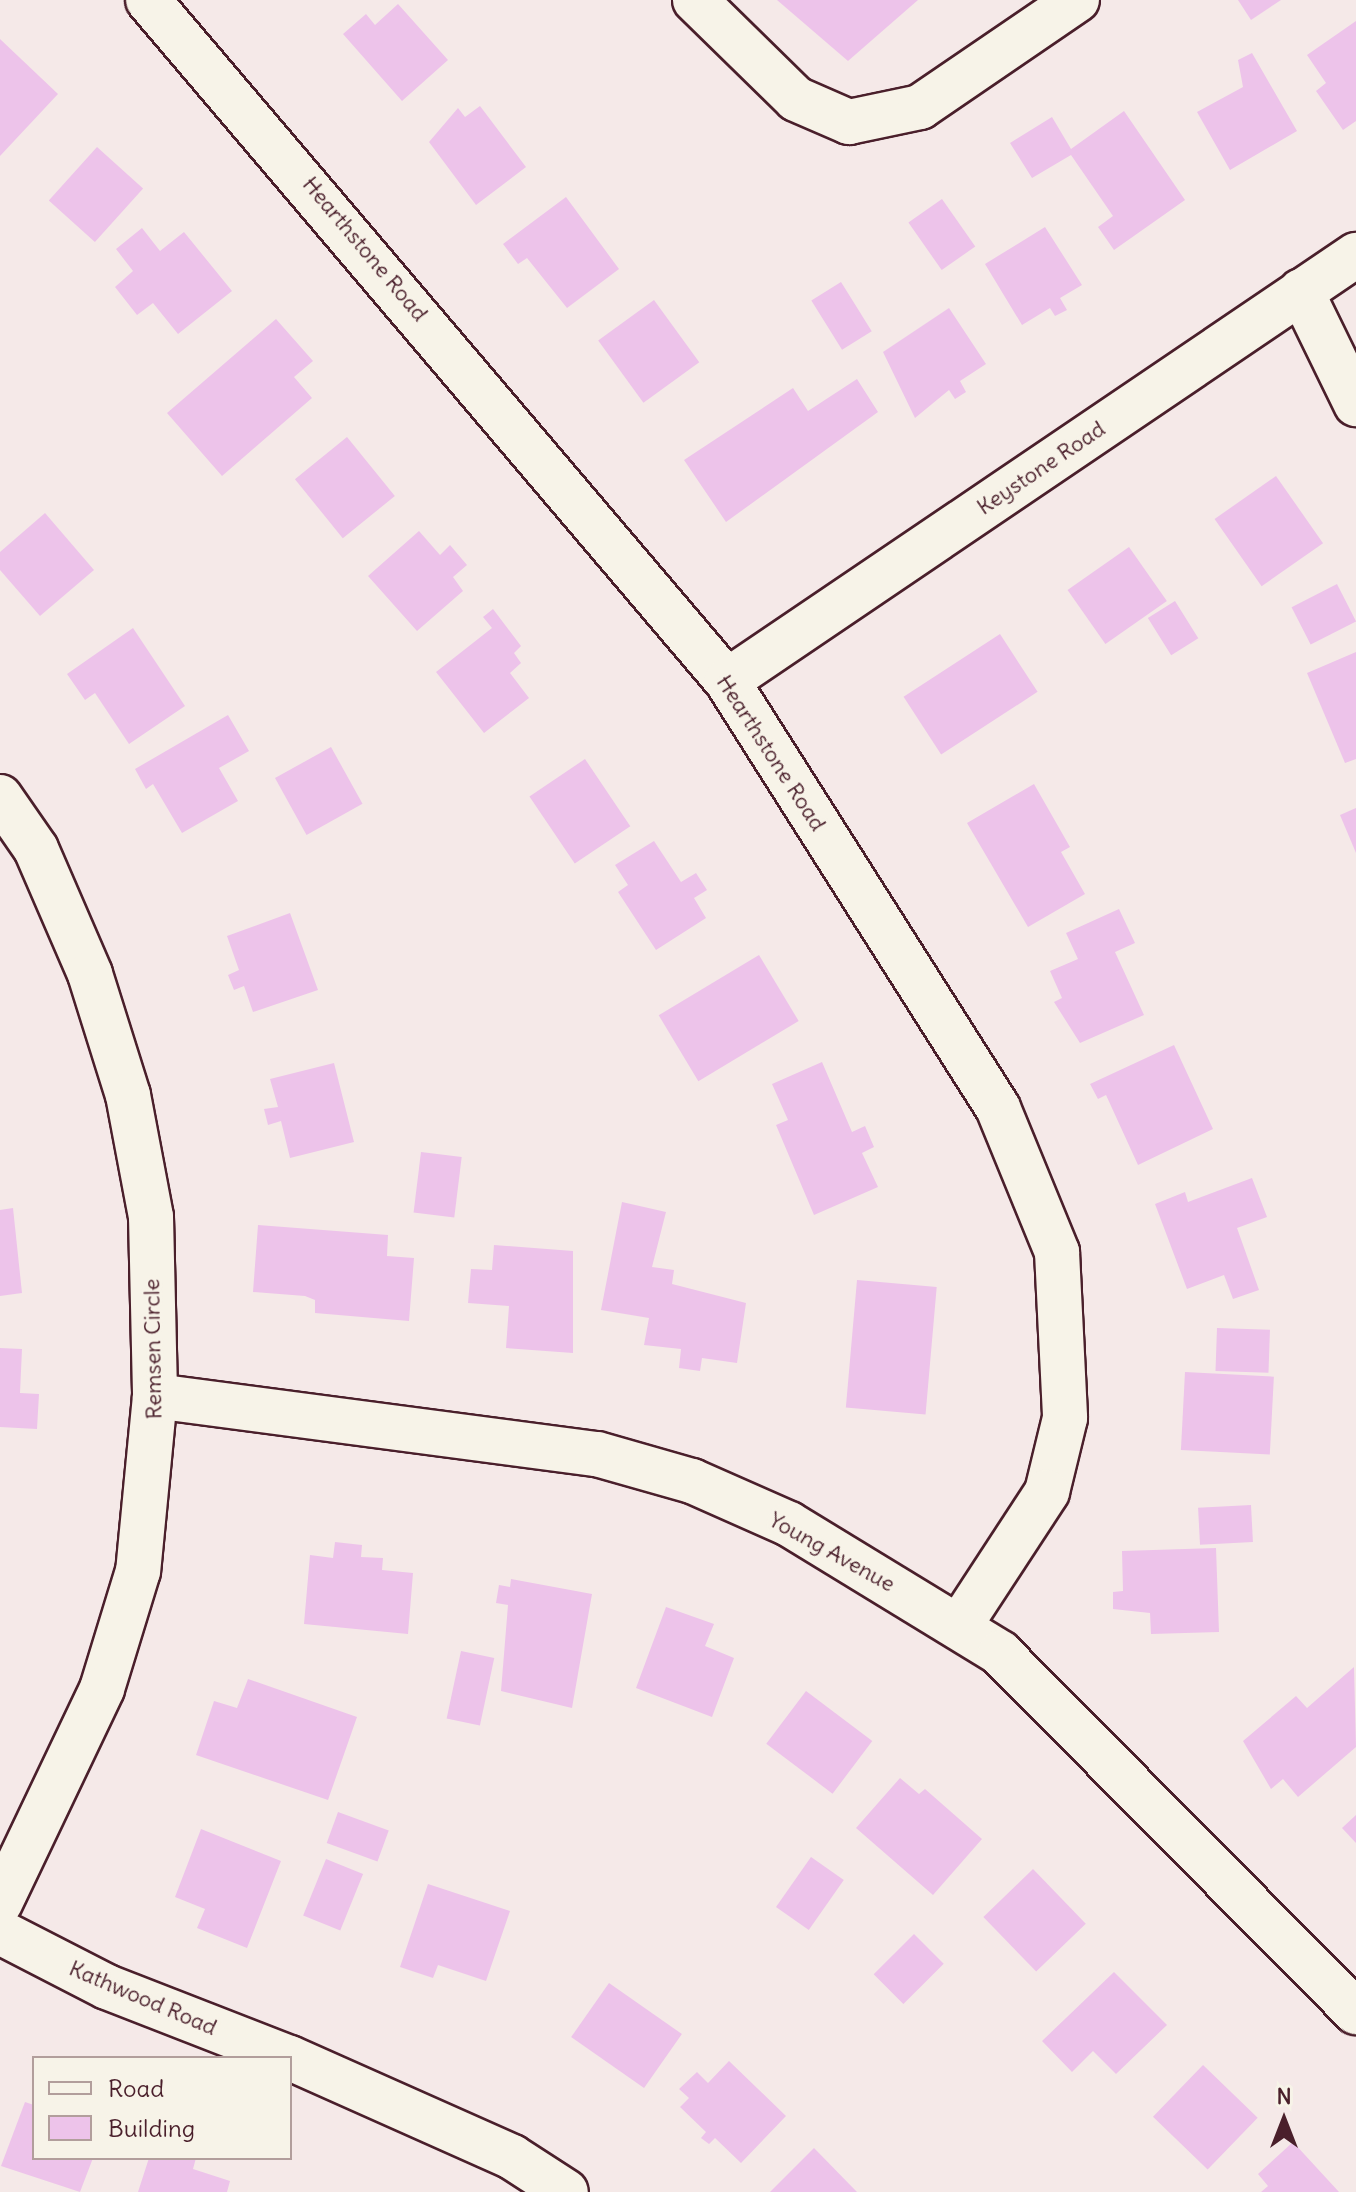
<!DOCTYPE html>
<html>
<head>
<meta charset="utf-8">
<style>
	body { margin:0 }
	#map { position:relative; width:1356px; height:2192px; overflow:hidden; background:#f5e9e8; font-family:Delius,sans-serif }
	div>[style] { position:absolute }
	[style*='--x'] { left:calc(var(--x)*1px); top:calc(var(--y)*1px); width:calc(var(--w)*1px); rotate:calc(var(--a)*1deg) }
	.building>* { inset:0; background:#edc3ea; transform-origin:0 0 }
	.roads { filter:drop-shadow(2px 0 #4a1f2b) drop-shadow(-2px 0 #4a1f2b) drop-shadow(0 2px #4a1f2b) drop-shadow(0 -2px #4a1f2b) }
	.minor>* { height:44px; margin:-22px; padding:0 22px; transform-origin:22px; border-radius:22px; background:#f7f3e8 }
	span { translate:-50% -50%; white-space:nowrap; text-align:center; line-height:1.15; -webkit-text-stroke:6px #f7f3e8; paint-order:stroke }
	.street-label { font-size:22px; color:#4a1f2b }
	.legend { position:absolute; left:32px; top:2056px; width:260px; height:104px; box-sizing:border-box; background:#f7f3e8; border:2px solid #b29e9c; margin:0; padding:10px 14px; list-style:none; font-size:24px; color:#4a1f2b }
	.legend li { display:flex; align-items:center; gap:16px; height:40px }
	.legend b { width:40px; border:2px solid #b29e9c }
	.north { position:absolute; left:1244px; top:2080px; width:80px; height:80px; -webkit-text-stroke:6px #f7f3e8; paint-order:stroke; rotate:0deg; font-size:22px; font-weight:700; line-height:32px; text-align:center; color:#4a1f2b }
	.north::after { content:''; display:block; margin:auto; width:28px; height:36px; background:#4a1f2b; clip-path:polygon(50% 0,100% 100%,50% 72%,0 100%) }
</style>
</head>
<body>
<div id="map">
	<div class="building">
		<i style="clip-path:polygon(777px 0,918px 0,848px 61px)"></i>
		<i style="clip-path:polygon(1238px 0,1281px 0,1251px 20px)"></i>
		<i style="clip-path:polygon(398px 4px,448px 60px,402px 101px,343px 34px,366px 14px,375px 25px)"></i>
		<i style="clip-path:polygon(1356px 21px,1356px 121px,1343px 130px,1316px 91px,1326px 83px,1307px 55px)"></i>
		<i style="clip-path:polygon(0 39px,58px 94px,0 156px)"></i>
		<i style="clip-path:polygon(1252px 53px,1297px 131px,1230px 170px,1197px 112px,1243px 87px,1238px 60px)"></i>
		<i style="clip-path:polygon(480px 106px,526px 167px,476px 205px,429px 142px,458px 108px,465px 117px)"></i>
		<i style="clip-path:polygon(1124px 111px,1185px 200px,1114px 250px,1098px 227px,1113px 216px,1071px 155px,1032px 178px,1010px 143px,1052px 117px,1071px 149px)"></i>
		<i style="left:97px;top:147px;width:62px;height:72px;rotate:42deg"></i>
		<i style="clip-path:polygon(566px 197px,619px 269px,567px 308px,527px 258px,518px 264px,503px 244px)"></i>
		<i style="left:942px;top:199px;width:58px;height:41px;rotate:55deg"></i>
		<i style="clip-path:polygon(1045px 227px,1082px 285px,1060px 298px,1067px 310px,1055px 316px,1050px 308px,1022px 325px,985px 264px)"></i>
		<i style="clip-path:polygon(142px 228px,160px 251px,184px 232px,232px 291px,178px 334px,153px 303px,137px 315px,115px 287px,133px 271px,116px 249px)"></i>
		<i style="left:841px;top:282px;width:58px;height:35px;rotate:58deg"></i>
		<i style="left:654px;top:300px;width:77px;height:69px;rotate:54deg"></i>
		<i style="clip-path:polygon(949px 308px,986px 364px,960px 381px,966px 392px,955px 399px,949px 390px,915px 418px,883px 352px)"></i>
		<i style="clip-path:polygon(276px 319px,313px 361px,294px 377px,312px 398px,222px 476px,167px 413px)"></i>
		<i style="clip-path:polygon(857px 379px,878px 412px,726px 522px,684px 460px,793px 388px,808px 411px)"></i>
		<i style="left:347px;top:437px;width:76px;height:67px;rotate:51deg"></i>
		<i style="left:1276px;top:476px;width:82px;height:75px;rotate:55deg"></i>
		<i style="clip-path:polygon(45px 513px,94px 570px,40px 616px,0 570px,0 552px)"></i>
		<i style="clip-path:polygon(419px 531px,440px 555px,450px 545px,467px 565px,453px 577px,463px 591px,417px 631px,368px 576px)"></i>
		<i style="left:1129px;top:547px;width:66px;height:75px;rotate:55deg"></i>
		<i style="left:1337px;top:584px;width:42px;height:51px;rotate:63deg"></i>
		<i style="left:1175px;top:601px;width:44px;height:32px;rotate:58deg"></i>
		<i style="clip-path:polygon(493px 609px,521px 646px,514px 653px,521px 663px,510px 673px,529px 698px,484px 733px,436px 672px,492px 628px,483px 617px)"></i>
		<i style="clip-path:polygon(133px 628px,185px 706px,129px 744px,95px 693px,85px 700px,67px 674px)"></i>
		<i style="left:1000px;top:634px;width:69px;height:115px;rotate:57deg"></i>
		<i style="clip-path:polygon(1356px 652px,1356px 759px,1345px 763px,1307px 673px)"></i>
		<i style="clip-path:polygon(228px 715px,249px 751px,219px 768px,238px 801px,182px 833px,153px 784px,146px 789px,135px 769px)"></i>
		<i style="left:331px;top:747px;width:65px;height:64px;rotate:61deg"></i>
		<i style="left:585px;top:759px;width:81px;height:67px;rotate:56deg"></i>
		<i style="clip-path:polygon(1034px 784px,1070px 847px,1061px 852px,1085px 894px,1028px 927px,967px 823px)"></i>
		<i style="clip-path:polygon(1356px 808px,1356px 853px,1340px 815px)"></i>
		<i style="clip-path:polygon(654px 841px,681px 882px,696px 873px,707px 890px,694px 898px,706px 918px,656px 950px,618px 892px,628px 885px,615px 865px)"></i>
		<i style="clip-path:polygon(1119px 909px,1135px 943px,1115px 952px,1144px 1015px,1080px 1043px,1054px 1002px,1062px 998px,1050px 971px,1078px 959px,1066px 933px)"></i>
		<i style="clip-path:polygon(290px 913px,318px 990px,253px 1012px,244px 986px,234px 990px,228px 975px,239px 970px,227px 936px)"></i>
		<i style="left:759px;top:955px;width:77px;height:117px;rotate:59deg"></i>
		<i style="clip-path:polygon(1174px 1045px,1213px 1129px,1138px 1165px,1106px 1095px,1098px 1099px,1090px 1084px)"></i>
		<i style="clip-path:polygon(822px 1062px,852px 1132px,865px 1126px,874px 1147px,862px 1153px,878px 1187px,814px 1215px,776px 1125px,788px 1120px,772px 1084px)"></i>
		<i style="clip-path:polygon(334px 1063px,354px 1142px,290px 1158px,281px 1121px,268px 1125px,264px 1109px,278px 1107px,270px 1079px)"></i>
		<i style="left:421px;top:1152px;width:41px;height:61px;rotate:7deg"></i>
		<i style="clip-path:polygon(1252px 1178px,1267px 1217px,1237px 1228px,1259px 1290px,1233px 1299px,1224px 1275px,1187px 1289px,1155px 1204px,1185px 1192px,1188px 1202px)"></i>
		<i style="clip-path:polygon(622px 1202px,666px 1212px,652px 1267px,674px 1270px,672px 1284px,746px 1303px,737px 1363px,702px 1358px,700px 1371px,679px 1368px,681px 1349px,644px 1345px,649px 1318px,601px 1310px)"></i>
		<i style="clip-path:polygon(13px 1208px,22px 1293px,0 1296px,0 1210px)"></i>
		<i style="clip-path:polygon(258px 1225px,388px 1235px,387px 1256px,414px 1258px,409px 1321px,315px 1313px,315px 1300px,305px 1296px,253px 1292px)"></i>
		<i style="clip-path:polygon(494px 1245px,573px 1251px,573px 1353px,506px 1348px,509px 1306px,468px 1303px,471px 1269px,492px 1270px)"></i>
		<i style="left:857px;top:1280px;width:80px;height:128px;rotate:5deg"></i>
		<i style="left:1217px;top:1328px;width:53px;height:43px;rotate:2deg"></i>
		<i style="clip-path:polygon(0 1348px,22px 1349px,20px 1393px,39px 1394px,37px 1429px,0 1427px)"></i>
		<i style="left:1185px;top:1372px;width:89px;height:78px;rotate:3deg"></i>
		<i style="left:1251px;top:1505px;width:37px;height:53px;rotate:87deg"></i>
		<i style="clip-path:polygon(335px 1542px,362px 1545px,361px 1557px,383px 1558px,382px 1570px,413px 1573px,408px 1634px,304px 1624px,310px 1555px,333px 1558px)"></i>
		<i style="clip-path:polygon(1216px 1548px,1219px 1632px,1151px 1634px,1150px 1613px,1113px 1609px,1113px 1592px,1123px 1591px,1122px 1551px)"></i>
		<i style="clip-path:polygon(511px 1579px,592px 1594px,572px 1708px,501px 1691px,508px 1605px,496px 1603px,499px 1585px,510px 1587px)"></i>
		<i style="clip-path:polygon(666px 1607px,714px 1624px,705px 1646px,734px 1658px,712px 1717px,636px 1688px)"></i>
		<i style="left:461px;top:1651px;width:34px;height:69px;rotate:12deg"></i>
		<i style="clip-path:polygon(1354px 1667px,1356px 1747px,1298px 1797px,1283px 1779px,1271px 1789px,1243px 1741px,1296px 1696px,1307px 1708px)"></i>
		<i style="clip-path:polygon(248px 1679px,357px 1717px,328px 1800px,196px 1755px,214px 1701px,237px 1708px)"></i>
		<i style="left:806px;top:1691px;width:83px;height:66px;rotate:37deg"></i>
		<i style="clip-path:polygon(900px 1778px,919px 1794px,925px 1789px,982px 1839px,933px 1895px,856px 1828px)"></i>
		<i style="left:338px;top:1812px;width:54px;height:33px;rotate:20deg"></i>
		<i style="clip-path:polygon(1356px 1815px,1356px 1843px,1342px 1828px)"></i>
		<i style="clip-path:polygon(201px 1829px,281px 1861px,247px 1948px,197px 1928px,205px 1909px,175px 1897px)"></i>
		<i style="left:811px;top:1857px;width:40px;height:61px;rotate:35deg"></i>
		<i style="left:326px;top:1859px;width:40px;height:61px;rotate:22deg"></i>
		<i style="left:1033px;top:1869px;width:76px;height:69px;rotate:46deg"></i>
		<i style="clip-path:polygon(428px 1884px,510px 1911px,486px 1981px,438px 1965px,433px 1978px,400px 1967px)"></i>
		<i style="left:914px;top:1934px;width:42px;height:57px;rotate:45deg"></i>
		<i style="clip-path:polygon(1114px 1972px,1167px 2025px,1116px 2074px,1093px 2051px,1072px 2072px,1042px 2041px)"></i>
		<i style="left:609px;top:1983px;width:89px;height:66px;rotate:35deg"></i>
		<i style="clip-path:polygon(729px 2061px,786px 2116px,741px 2163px,715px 2138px,709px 2144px,701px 2138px,706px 2132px,680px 2107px,689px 2098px,679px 2089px,697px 2072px,708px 2083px)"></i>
		<i style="left:1203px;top:2065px;width:76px;height:72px;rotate:44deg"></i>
		<i style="clip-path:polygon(25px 2102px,34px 2105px,34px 2158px,93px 2158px,80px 2192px,1px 2166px)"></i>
		<i style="clip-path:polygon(1293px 2142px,1339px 2192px,1261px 2192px,1268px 2186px,1258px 2174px)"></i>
		<i style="clip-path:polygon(814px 2148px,857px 2192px,770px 2192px)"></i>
		<i style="clip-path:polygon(149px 2158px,196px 2158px,193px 2169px,230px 2181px,227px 2192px,138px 2192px)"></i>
	</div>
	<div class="roads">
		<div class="minor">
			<i style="--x:148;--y:0;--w:894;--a:49.63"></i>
			<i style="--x:727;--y:681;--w:506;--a:57.6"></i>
			<i style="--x:998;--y:1108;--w:156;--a:67.7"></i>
			<i style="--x:1057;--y:1252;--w:166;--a:87.2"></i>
			<i style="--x:1065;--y:1418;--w:76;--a:103.7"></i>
			<i style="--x:1047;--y:1492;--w:159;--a:123.2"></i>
			<i style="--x:695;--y:0;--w:141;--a:44.4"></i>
			<i style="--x:796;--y:99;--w:58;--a:23.5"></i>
			<i style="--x:849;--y:122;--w:73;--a:-11.9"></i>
			<i style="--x:920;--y:107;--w:190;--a:-34.3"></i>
			<i style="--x:1301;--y:291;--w:126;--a:64"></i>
			<i style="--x:727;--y:681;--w:760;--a:-34.11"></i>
			<i style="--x:0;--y:797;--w:63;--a:55.3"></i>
			<i style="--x:36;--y:849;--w:136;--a:66.6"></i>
			<i style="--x:90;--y:974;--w:127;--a:72.6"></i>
			<i style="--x:128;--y:1095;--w:124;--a:79.3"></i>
			<i style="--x:151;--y:1217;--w:179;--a:88.7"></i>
			<i style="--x:155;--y:1396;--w:176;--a:95.5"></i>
			<i style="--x:138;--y:1571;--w:123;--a:107"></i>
			<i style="--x:102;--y:1689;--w:237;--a:115.5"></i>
			<i style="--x:155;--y:1396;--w:446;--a:7.5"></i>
			<i style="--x:597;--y:1454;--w:99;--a:15.9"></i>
			<i style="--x:692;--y:1481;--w:106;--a:23.9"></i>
			<i style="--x:789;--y:1524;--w:247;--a:31.4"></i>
			<i style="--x:1000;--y:1653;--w:506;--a:45.24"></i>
			<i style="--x:0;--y:1932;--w:120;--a:27.2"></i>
			<i style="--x:107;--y:1987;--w:195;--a:21.3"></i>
			<i style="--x:290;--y:2058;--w:243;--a:24"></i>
			<i style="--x:512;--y:2157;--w:64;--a:32.9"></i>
		</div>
	</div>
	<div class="street-label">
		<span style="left:365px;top:249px;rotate:50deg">Hearthstone Road</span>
		<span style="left:1041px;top:468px;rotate:-34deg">Keystone Road</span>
		<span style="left:771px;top:753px;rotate:57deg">Hearthstone Road</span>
		<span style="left:153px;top:1349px;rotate:-91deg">Remsen Circle</span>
		<span style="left:832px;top:1552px;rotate:29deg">Young Avenue</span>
		<span style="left:143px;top:1998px;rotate:23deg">Kathwood Road</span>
	</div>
	<ul class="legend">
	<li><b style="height:10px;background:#f7f3e8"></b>Road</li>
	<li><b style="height:22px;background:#edc3ea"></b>Building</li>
	</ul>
	<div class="north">N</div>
</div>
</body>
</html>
